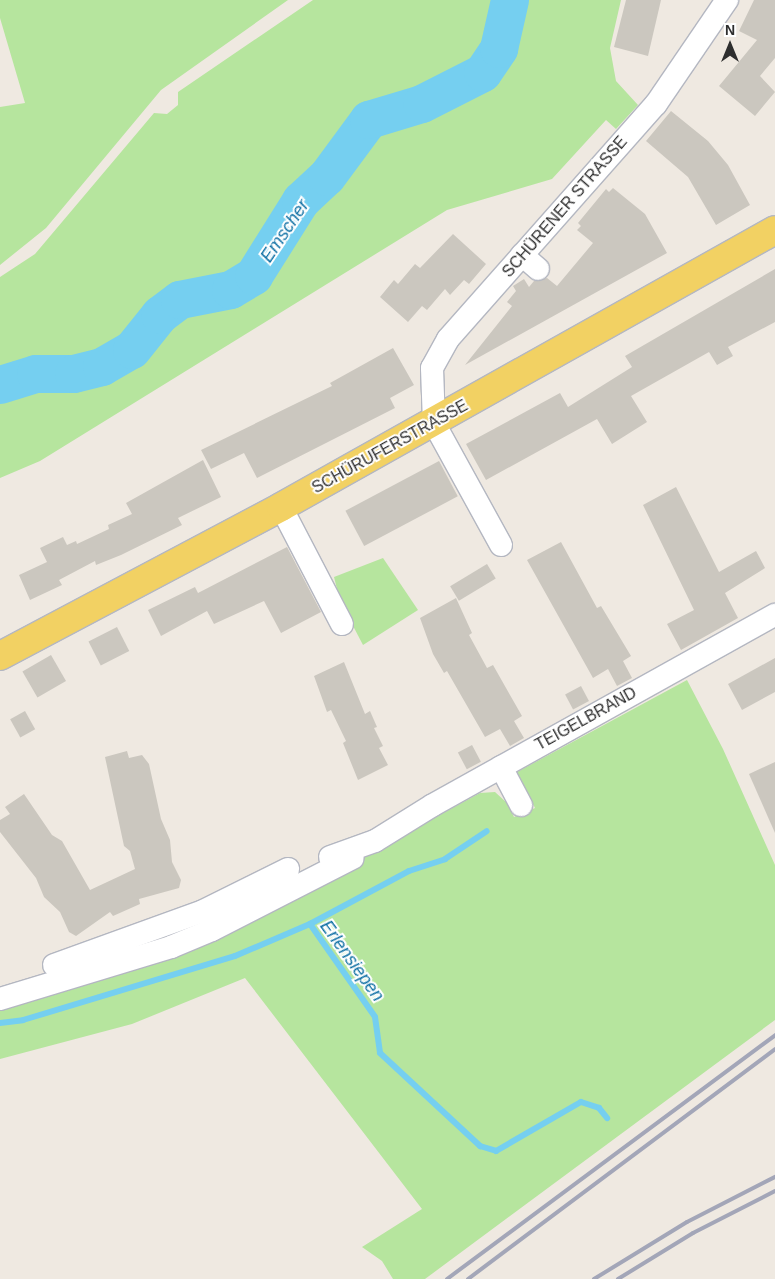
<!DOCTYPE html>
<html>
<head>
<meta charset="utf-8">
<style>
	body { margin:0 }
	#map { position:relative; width:775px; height:1279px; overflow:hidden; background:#efe9e1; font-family:Arial,sans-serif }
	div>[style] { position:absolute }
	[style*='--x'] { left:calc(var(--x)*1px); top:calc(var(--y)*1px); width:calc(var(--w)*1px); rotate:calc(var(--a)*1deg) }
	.green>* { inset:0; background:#b6e59e }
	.stream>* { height:6px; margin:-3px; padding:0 3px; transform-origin:3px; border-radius:3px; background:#75cff0 }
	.river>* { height:38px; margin:-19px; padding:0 19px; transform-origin:19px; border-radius:19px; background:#75cff0 }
	.building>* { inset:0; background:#cbc7bf; transform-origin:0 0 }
	.roads { filter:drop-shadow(1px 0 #b4b7c1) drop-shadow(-1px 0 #b4b7c1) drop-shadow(0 1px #b4b7c1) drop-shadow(0 -1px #b4b7c1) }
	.minor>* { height:22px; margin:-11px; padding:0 11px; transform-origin:11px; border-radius:11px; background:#fff }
	.major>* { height:28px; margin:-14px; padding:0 14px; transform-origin:14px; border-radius:14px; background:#f2d163 }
	.rail>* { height:4px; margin:-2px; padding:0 2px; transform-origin:2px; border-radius:2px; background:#a3a6b8 }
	span { translate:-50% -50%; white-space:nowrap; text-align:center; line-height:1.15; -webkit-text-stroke:4px #fff; paint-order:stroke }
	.street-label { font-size:16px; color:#2e2e2e }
	.water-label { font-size:18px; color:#0d6fa3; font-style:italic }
	.north { position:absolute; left:705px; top:20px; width:50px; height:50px; -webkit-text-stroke:4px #fff; paint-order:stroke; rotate:0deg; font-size:14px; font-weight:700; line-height:20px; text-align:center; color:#2e2e2e }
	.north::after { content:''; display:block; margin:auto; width:18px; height:22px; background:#2e2e2e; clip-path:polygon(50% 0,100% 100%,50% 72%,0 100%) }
</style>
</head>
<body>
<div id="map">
	<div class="green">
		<i style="clip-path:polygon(0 0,288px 0,161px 90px,46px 228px,0 265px,0 107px,25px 103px,0 18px)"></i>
		<i style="clip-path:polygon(313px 0,621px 0,610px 48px,616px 81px,638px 105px,616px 129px,606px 120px,552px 179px,447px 210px,40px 461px,0 478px,0 277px,35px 254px,154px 113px,167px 114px,178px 105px,178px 92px)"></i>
		<i style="clip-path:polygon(383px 558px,418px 610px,363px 645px,340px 601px,334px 577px)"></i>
		<i style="clip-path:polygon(687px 680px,723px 749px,775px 865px,775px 1020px,425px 1279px,393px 1279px,382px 1261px,362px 1247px,422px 1209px,245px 978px,132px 1024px,0 1059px,0 1003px,223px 932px,480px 793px,495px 792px,507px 803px,514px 817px,535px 808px,517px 772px)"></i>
	</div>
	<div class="stream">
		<i style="--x:310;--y:924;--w:112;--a:-28.2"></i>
		<i style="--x:409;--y:871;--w:38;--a:-18"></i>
		<i style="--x:445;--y:859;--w:50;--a:-33.7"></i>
		<i style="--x:0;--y:1023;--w:23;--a:-7"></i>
		<i style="--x:23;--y:1020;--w:221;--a:-16.8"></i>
		<i style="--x:235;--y:956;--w:82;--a:-23.1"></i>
		<i style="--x:310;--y:924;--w:113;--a:55"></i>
		<i style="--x:375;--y:1017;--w:36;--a:82"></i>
		<i style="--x:380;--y:1053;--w:137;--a:42.9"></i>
		<i style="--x:480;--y:1146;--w:17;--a:17"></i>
		<i style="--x:496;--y:1151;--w:98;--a:-30"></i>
		<i style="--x:581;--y:1102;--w:19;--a:18"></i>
		<i style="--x:599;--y:1108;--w:13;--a:51"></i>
	</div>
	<div class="river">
		<i style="--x:0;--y:385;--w:38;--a:-17"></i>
		<i style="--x:36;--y:374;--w:38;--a:0"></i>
		<i style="--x:74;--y:374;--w:29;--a:-14"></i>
		<i style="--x:102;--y:367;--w:34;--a:-30"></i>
		<i style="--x:132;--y:350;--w:45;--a:-51.3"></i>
		<i style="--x:160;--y:315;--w:25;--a:-37"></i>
		<i style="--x:180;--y:300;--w:52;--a:-11.1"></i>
		<i style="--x:231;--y:290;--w:27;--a:-31"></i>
		<i style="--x:254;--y:276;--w:89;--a:-57.9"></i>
		<i style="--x:301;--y:201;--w:35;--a:-43"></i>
		<i style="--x:327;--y:177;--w:71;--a:-53.6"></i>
		<i style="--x:369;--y:120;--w:55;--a:-16.8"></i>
		<i style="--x:422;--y:104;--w:68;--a:-26.9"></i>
		<i style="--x:483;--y:73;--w:29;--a:-56"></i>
		<i style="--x:499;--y:49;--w:50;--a:-77.3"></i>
	</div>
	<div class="building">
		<i style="clip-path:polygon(626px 0,661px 0,648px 56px,614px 47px)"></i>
		<i style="clip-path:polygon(754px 0,775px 0,775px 58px,760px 76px,775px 92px,755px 116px,719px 86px,757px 40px,739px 31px)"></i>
		<i style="clip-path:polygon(671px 111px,708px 141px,728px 165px,750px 205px,716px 225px,688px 177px,646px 141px)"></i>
		<i style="clip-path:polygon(613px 188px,645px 214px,667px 253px,465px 365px,512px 306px,507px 302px,516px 291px,513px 286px,524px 279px,529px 287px,534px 281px,547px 278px,557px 286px,593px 243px,577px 230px,581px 226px,578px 223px,606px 189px,609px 192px)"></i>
		<i style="clip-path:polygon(453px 234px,486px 264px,469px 284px,464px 280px,450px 295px,445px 289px,427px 310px,422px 306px,408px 322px,380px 297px,394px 280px,398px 284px,415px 264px,420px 268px)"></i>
		<i style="clip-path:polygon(775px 269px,775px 322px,728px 347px,733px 356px,717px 365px,709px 352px,631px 396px,647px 422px,612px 444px,597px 419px,486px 480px,466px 444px,560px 393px,568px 407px,632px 367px,625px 356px)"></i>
		<i style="clip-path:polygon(393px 348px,414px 385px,390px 398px,395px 408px,257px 478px,244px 453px,211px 469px,201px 450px,332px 386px,330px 383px)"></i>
		<i style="clip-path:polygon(203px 460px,221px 497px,178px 518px,182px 525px,121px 555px,96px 565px,95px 561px,59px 580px,62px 585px,30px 600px,19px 575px,47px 562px,40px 548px,63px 537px,67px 545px,76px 541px,77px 544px,109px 529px,108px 525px,132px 514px,126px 503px)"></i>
		<i style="left:439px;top:461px;width:40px;height:106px;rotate:62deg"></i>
		<i style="clip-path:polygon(676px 487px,719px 572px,756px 551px,765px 568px,725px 593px,738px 618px,681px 650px,667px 624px,694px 610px,643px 505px)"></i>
		<i style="clip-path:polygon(561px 542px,597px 608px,601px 606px,631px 656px,623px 661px,632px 678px,617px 686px,608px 669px,593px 678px,527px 560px)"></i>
		<i style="clip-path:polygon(287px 547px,321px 612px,281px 633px,264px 601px,214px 624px,207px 611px,161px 636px,148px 610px,195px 587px,198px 593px)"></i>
		<i style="left:487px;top:564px;width:17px;height:43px;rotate:59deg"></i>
		<i style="clip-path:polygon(456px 598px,472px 633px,469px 635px,487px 668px,493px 665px,522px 716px,514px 721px,524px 738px,510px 746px,500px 729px,485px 737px,447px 671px,444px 673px,433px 654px,420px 618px)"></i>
		<i style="left:117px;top:627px;width:27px;height:32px;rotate:63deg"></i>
		<i style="left:51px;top:655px;width:30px;height:33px;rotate:60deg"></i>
		<i style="clip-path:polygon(775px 658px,775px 692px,742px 710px,728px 684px)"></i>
		<i style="clip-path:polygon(344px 662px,365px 714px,370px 711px,377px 727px,374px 728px,383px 746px,379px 748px,388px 765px,358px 780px,343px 743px,346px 741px,331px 710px,327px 712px,314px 676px)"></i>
		<i style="left:581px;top:686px;width:17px;height:18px;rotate:62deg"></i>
		<i style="left:25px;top:711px;width:21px;height:17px;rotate:61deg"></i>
		<i style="left:472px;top:745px;width:19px;height:16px;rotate:62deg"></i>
		<i style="clip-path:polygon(127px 751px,129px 758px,142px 755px,149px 764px,161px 819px,170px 840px,172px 862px,181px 880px,179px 888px,139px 899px,140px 904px,113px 916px,110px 912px,76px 936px,69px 932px,60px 912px,44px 897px,36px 878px,0 832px,0 820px,10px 814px,5px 807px,24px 794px,52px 835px,62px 841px,90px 890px,135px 869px,130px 851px,124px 846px,105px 757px)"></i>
		<i style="clip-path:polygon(775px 762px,775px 833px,749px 774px)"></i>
	</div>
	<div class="roads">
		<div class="minor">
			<i style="--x:522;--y:255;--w:21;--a:41"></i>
			<i style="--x:281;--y:507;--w:132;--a:62.5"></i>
			<i style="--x:501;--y:545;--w:139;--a:-118.8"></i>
			<i style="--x:434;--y:423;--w:55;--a:-92.1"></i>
			<i style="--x:432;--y:368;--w:33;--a:-61"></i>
			<i style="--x:448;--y:339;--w:314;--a:-48.5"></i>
			<i style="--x:656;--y:104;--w:126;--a:-55.7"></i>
			<i style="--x:501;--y:767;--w:43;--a:62.2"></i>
			<i style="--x:330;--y:857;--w:48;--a:-19.6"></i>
			<i style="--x:375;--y:841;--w:68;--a:-31.8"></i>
			<i style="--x:433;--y:805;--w:391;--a:-29.1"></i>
			<i style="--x:54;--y:965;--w:158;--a:-19.9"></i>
			<i style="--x:203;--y:911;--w:95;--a:-26.3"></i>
			<i style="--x:0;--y:999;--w:179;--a:-16.9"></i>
			<i style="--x:171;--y:947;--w:44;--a:-22.5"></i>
			<i style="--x:212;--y:930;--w:158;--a:-27.1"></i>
		</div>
		<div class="major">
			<i style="--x:0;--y:656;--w:318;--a:-27.9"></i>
			<i style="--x:281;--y:507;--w:566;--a:-29.28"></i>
		</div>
	</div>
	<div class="rail">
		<i style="--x:447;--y:1279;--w:409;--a:-36.6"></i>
		<i style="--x:468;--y:1279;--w:384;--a:-36.8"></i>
		<i style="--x:594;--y:1279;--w:109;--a:-31.5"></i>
		<i style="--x:687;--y:1222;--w:99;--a:-27.1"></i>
		<i style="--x:618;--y:1279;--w:88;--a:-31.5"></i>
		<i style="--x:693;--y:1233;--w:92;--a:-27.1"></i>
	</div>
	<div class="street-label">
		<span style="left:565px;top:207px;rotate:-49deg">SCHÜRENER STRASSE</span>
		<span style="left:390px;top:447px;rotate:-29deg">SCHÜRUFERSTRASSE</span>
		<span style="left:586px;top:719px;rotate:-29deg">TEIGELBRAND</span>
	</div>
	<div class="water-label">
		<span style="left:285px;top:231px;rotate:-56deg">Emscher</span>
		<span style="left:352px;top:961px;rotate:54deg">Erlensiepen</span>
	</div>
	<div class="north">N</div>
</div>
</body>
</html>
